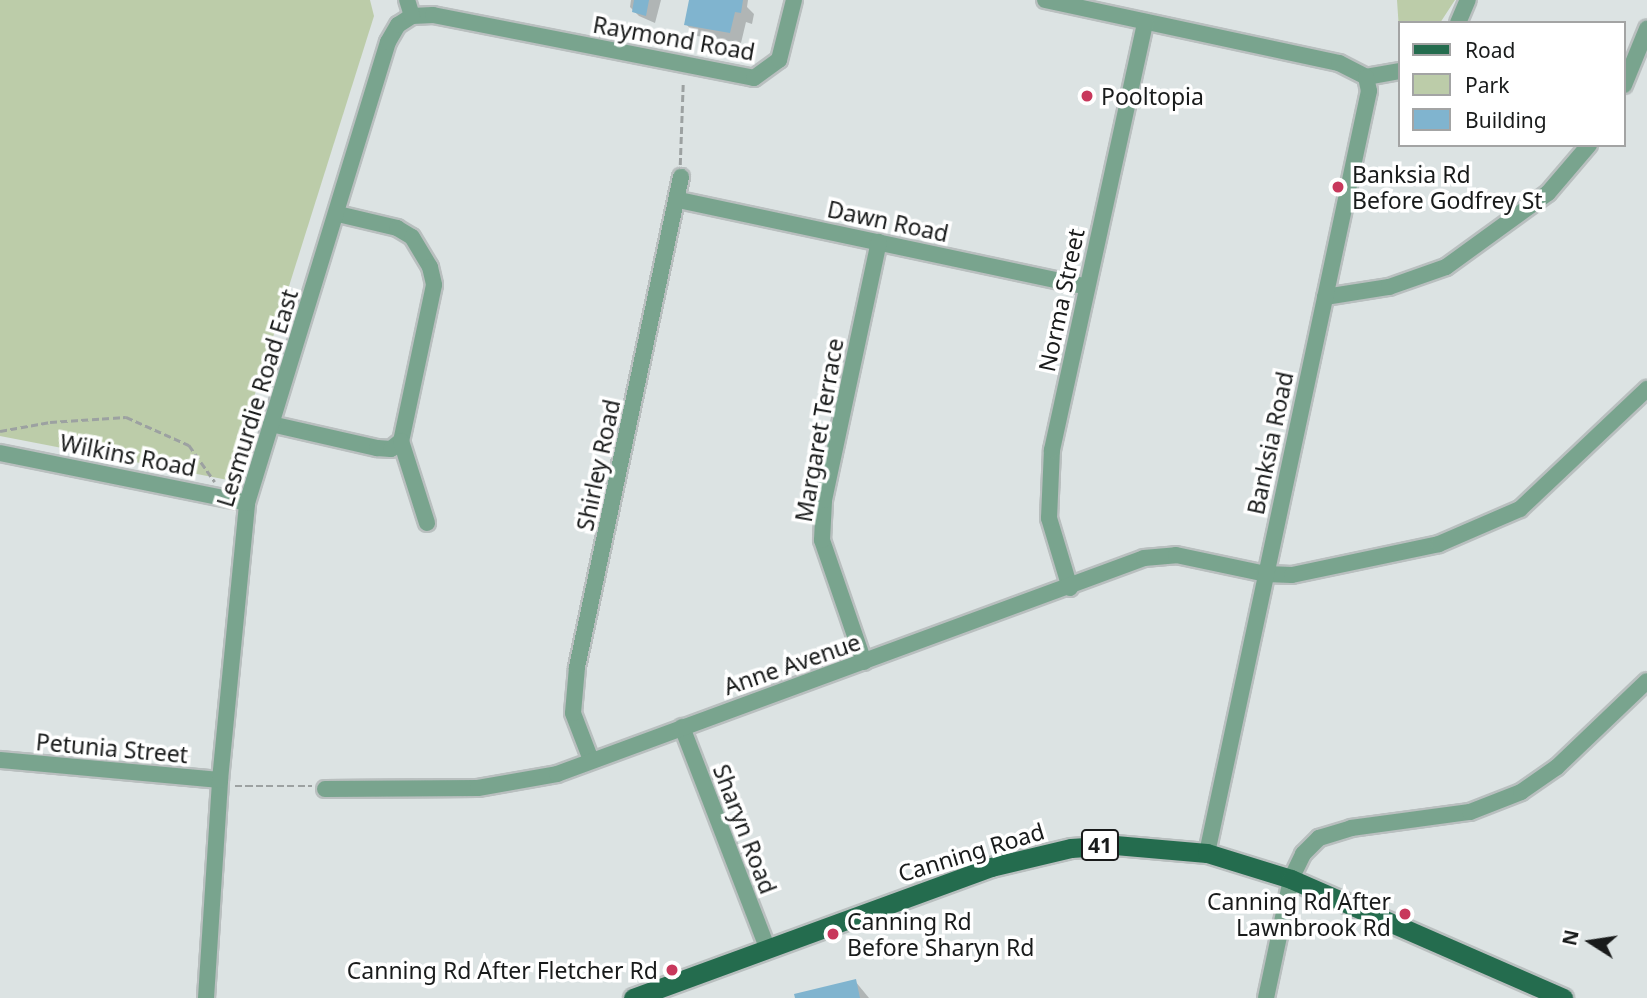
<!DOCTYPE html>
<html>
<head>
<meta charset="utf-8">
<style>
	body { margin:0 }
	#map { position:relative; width:1647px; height:998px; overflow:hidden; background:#dce3e3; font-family:"Noto Sans",sans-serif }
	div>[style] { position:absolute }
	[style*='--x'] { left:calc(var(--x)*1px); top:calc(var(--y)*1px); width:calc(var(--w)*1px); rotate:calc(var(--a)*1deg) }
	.green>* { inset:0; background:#bccca9 }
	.shadow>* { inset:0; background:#0003 }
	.building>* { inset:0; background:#80b4cf }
	.path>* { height:2.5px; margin-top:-1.25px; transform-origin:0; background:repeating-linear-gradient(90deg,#9ca1a1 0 7px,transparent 0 10.5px) }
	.roads { filter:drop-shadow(2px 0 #b9bfbf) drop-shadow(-2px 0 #b9bfbf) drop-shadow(0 2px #b9bfbf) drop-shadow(0 -2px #b9bfbf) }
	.minor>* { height:16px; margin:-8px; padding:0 8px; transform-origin:8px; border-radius:8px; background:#79a48e }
	.major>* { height:19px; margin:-9.5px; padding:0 9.5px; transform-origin:9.5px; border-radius:9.5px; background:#246c4e }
	.dots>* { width:19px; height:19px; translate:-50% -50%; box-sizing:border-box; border:4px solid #fff; border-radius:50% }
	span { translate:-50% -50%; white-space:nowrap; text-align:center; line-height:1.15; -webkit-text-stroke:7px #fff; paint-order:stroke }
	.shield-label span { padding:2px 5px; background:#fff; border:2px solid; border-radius:5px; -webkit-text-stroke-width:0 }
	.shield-label { font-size:21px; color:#191b1b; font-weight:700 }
	.street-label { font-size:23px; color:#191b1b }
	.poi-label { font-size:23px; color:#191b1b }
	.left { translate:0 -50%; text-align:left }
	.right { translate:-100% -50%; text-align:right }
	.legend { position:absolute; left:1398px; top:21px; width:228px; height:126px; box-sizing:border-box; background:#fff; border:2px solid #a3a4a4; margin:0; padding:9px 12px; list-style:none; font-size:21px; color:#191b1b }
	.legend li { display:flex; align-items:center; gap:14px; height:35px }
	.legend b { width:35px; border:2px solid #a3a4a4 }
	.north { position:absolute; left:1556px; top:907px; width:70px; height:70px; -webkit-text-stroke:5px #fff; paint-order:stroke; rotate:282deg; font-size:19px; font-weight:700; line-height:28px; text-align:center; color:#191b1b }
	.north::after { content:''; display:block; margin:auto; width:24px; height:32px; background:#191b1b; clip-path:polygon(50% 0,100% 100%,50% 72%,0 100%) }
</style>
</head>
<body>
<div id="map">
	<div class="green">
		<i style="clip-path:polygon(0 0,370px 0,374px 16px,228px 480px,0 436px)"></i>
		<i style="clip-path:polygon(1397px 0,1455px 0,1440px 23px,1400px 23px,1400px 45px)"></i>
	</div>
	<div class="shadow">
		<i style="clip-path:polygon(631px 0,661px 0,655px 23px,639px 16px,630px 7px)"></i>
		<i style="clip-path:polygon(691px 0,748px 0,747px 7px,754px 14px,752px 24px,746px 22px,741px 43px,697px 36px,686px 24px)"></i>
		<i style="clip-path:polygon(855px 981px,869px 998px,797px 998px)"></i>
	</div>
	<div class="building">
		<i style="clip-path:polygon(634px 0,649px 0,646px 16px,632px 12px)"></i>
		<i style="clip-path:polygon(689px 0,743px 0,741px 13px,735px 12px,730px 33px,684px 25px)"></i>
		<i style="clip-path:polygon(856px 979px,860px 998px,795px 998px,794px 994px)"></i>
	</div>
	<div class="path">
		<i style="--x:680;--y:165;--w:81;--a:-87.9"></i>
		<i style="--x:0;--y:431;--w:51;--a:-10.2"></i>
		<i style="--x:50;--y:422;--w:76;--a:-3.8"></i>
		<i style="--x:126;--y:417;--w:69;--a:24"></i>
		<i style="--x:189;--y:445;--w:45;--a:54.9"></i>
		<i style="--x:235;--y:786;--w:77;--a:0"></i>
	</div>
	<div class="roads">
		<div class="minor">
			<i style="--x:1045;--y:0;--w:301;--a:12.1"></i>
			<i style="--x:1339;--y:63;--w:30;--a:27"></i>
			<i style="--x:412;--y:16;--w:21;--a:-3"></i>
			<i style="--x:433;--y:15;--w:327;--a:11.1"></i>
			<i style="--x:754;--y:78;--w:31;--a:-36"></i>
			<i style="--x:779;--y:60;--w:62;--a:-76"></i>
			<i style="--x:1458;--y:23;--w:25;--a:-67"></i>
			<i style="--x:1366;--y:77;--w:35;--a:-10"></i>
			<i style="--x:1624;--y:85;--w:61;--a:-67.7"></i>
			<i style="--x:679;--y:200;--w:417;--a:12"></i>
			<i style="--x:338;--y:214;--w:61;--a:13.3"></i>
			<i style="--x:397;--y:228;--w:17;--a:31"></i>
			<i style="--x:412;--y:237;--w:35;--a:59"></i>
			<i style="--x:430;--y:267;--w:18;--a:77"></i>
			<i style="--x:434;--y:285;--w:159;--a:101.9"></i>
			<i style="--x:1325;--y:297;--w:65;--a:-8.9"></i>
			<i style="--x:1389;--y:287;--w:60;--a:-19.3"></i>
			<i style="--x:1446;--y:267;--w:126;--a:-36"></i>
			<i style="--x:1548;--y:193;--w:63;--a:-49.5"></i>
			<i style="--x:271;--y:424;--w:109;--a:12.8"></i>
			<i style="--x:377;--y:448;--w:14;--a:4"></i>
			<i style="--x:391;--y:449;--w:13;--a:-39"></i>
			<i style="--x:401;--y:441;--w:86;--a:72.4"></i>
			<i style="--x:0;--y:453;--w:252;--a:11.4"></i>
			<i style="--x:1070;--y:588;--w:73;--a:-106.7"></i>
			<i style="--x:1049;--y:518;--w:68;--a:-87.5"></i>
			<i style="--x:1052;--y:450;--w:438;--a:-77.7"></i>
			<i style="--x:864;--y:662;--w:129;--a:-109"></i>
			<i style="--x:822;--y:540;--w:40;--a:-87.1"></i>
			<i style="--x:824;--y:500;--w:264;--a:-78"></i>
			<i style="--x:682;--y:727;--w:236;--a:68.9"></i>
			<i style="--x:0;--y:760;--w:221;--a:5.2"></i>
			<i style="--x:591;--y:760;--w:50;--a:-111"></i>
			<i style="--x:573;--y:713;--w:46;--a:-85"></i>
			<i style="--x:577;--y:667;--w:501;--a:-78.02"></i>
			<i style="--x:325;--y:789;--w:153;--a:-0.4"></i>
			<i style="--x:478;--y:788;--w:80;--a:-10"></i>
			<i style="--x:557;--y:774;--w:625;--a:-20.2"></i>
			<i style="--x:1144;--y:558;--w:32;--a:-5"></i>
			<i style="--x:1176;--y:555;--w:92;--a:11.9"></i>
			<i style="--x:1266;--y:574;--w:26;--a:2"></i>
			<i style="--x:1292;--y:575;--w:150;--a:-11.9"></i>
			<i style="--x:1439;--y:544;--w:88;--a:-23.4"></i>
			<i style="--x:1520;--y:509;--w:175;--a:-43.4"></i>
			<i style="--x:1207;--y:853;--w:779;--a:-78"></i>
			<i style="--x:1369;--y:91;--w:14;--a:-102"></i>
			<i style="--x:206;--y:998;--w:218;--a:-86.3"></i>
			<i style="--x:220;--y:780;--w:278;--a:-84.4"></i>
			<i style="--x:247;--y:503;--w:482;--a:-73"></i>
			<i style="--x:388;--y:42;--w:20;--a:-60"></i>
			<i style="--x:398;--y:25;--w:17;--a:-33"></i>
			<i style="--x:412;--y:16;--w:17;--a:-107"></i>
			<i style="--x:1266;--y:998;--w:122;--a:-78.1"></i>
			<i style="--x:1291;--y:879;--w:28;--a:-64"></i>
			<i style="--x:1303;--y:854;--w:23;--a:-45"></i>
			<i style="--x:1319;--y:838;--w:34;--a:-17"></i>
			<i style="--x:1351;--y:828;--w:120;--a:-7.7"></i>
			<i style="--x:1470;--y:812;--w:55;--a:-21.4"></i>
			<i style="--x:1521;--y:792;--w:44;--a:-34.8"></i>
			<i style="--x:1557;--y:767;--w:124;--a:-43.7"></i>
		</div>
		<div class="major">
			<i style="--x:633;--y:998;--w:381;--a:-20.1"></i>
			<i style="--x:991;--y:867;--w:82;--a:-13.4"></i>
			<i style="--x:1071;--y:848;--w:44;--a:-3.9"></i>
			<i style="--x:1115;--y:845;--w:92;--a:5"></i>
			<i style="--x:1207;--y:853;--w:88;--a:17.2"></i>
			<i style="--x:1291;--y:879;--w:297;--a:23.6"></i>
		</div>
	</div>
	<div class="dots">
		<i style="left:1087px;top:96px;background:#c8385c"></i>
		<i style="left:1338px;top:187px;background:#c8385c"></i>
		<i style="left:1405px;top:914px;background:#c8385c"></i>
		<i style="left:833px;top:934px;background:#c8385c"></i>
		<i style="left:672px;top:970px;background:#c8385c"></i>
	</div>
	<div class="shield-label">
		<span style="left:1100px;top:845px">41</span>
	</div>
	<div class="street-label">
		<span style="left:674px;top:38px;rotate:10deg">Raymond Road</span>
		<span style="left:888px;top:221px;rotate:12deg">Dawn Road</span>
		<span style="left:1061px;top:300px;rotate:-78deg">Norma Street</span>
		<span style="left:257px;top:398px;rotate:-73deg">Lesmurdie Road East</span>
		<span style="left:819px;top:430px;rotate:-80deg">Margaret Terrace</span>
		<span style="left:1270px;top:443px;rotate:-78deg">Banksia Road</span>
		<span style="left:128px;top:455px;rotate:11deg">Wilkins Road</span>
		<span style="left:598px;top:465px;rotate:-78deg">Shirley Road</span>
		<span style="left:792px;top:664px;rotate:-19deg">Anne Avenue</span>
		<span style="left:112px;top:748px;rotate:5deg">Petunia Street</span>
		<span style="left:745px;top:829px;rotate:69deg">Sharyn Road</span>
		<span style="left:971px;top:852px;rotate:-17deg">Canning Road</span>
	</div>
	<div class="poi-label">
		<span class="left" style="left:1101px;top:96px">Pooltopia</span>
		<span class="left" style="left:1352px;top:187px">Banksia Rd<br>Before Godfrey St</span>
		<span class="right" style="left:1391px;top:914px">Canning Rd After<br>Lawnbrook Rd</span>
		<span class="left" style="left:847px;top:934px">Canning Rd<br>Before Sharyn Rd</span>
		<span class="right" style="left:658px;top:970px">Canning Rd After Fletcher Rd</span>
	</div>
	<ul class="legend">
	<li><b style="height:9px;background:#246c4e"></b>Road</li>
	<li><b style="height:19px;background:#bccca9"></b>Park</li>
	<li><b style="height:19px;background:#80b4cf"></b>Building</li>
	</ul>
	<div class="north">N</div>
</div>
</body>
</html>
